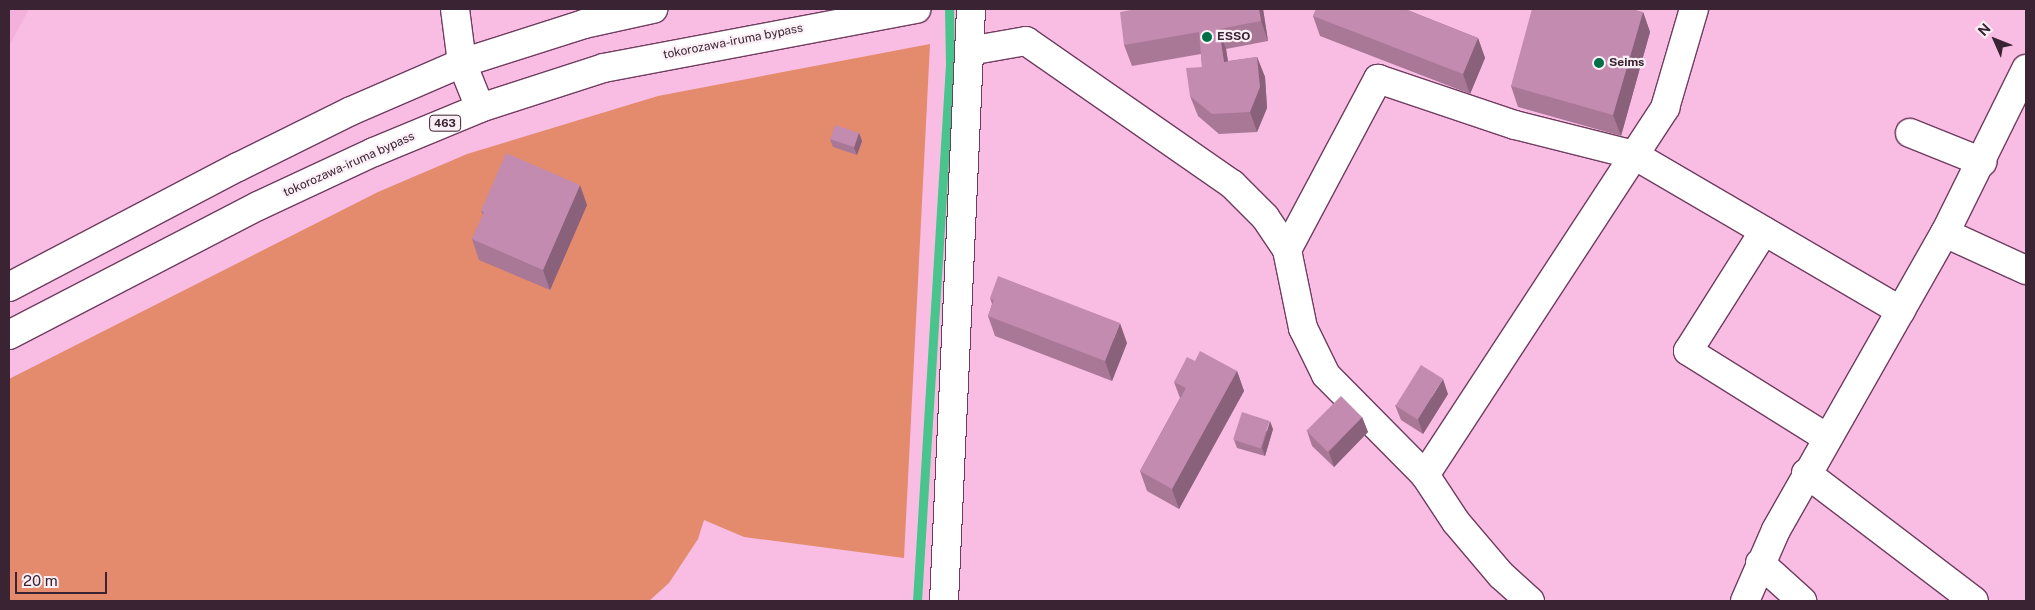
<!DOCTYPE html>
<html>
<head>
<meta charset="utf-8">
<style>
	body { margin:0 }
	#map { position:relative; width:2035px; height:610px; overflow:hidden; background:#f9bde4; font-family:"Public Sans",sans-serif }
	div>[style] { position:absolute }
	[style*='--x'] { left:calc(var(--x)*1px); top:calc(var(--y)*1px); width:calc(var(--w)*1px); rotate:calc(var(--a)*1deg) }
	.built>* { inset:0; background:#f3b0db }
	.green>* { inset:0; background:#e38b6c }
	.stream>* { height:9px; margin:-4.5px; padding:0 4.5px; transform-origin:4.5px; border-radius:4.5px; background:#48c48c }
	.roads { filter:drop-shadow(1px 0 #6f3d5f) drop-shadow(-1px 0 #6f3d5f) drop-shadow(0 1px #6f3d5f) drop-shadow(0 -1px #6f3d5f) }
	.street>* { height:28px; margin:-14px; padding:0 14px; transform-origin:14px; border-radius:14px; background:#fff }
	.highway>* { height:28px; margin:-14px; padding:0 14px; transform-origin:14px; border-radius:14px; background:#fff }
	.wall>* { inset:0; background:#a97897 }
	.shaded-wall>* { inset:0; background:#89617b }
	.building>* { inset:0; background:#c48bb0; transform-origin:0 0 }
	.dots>* { width:14px; height:14px; translate:-50% -50%; box-sizing:border-box; border:2px solid #fbeff6; border-radius:50% }
	span { translate:-50% -50%; white-space:nowrap; text-align:center; line-height:1.15; -webkit-text-stroke:4.5px #fbeff6; paint-order:stroke }
	.shield-label span { padding:1px 4px; background:#fbeff6; border:1px solid; border-radius:4px; -webkit-text-stroke-width:0 }
	.shield-label { font-size:11px; color:#3a2332; font-weight:700 }
	.poi-label { font-size:12px; color:#3a2332; font-weight:700 }
	.left { translate:0 -50%; text-align:left }
	.street-label { font-size:12px; color:#3a2332 }
	.frame { position:absolute; inset:0; border:10px solid #3a2332; pointer-events:none }
	.north { position:absolute; left:1970px; top:15px; width:50px; height:50px; -webkit-text-stroke:4px #fbeff6; paint-order:stroke; rotate:314deg; font-size:14px; font-weight:700; line-height:20px; text-align:center; color:#3a2332 }
	.north::after { content:''; display:block; margin:auto; width:18px; height:22px; background:#3a2332; clip-path:polygon(50% 0,100% 100%,50% 72%,0 100%) }
	.scale { position:absolute; left:15px; top:572px; width:92px; height:22px; box-sizing:border-box; border:2px solid #3a2332; border-top:0; padding-left:6px; font-size:15px; line-height:18px; white-space:nowrap; color:#3a2332; -webkit-text-stroke:4px #fbeff6; paint-order:stroke }
</style>
</head>
<body>
<div id="map">
	<div class="built">
		<i style="clip-path:polygon(9px 9px,29px 9px,9px 46px)"></i>
	</div>
	<div class="green">
		<i style="clip-path:polygon(930px 44px,904px 558px,744px 537px,704px 520px,698px 539px,669px 583px,649px 601px,9px 601px,9px 379px,378px 192px,467px 154px,658px 96px)"></i>
	</div>
	<div class="stream">
		<i style="--x:917;--y:601;--w:538;--a:-86.48"></i>
		<i style="--x:950;--y:64;--w:55;--a:-91"></i>
	</div>
	<div class="roads">
		<div class="street">
			<i style="--x:455;--y:9;--w:54;--a:82.6"></i>
			<i style="--x:462;--y:63;--w:48;--a:68.2"></i>
			<i style="--x:969;--y:51;--w:58;--a:-10"></i>
			<i style="--x:1026;--y:41;--w:251;--a:34.8"></i>
			<i style="--x:1232;--y:184;--w:47;--a:45"></i>
			<i style="--x:1265;--y:217;--w:40;--a:56"></i>
			<i style="--x:1287;--y:250;--w:80;--a:78.4"></i>
			<i style="--x:1303;--y:328;--w:52;--a:63.9"></i>
			<i style="--x:1326;--y:375;--w:141;--a:45.3"></i>
			<i style="--x:1425;--y:475;--w:56;--a:56.6"></i>
			<i style="--x:1456;--y:522;--w:70;--a:49.7"></i>
			<i style="--x:1501;--y:575;--w:39;--a:42"></i>
			<i style="--x:1910;--y:133;--w:78;--a:21.9"></i>
			<i style="--x:1764;--y:231;--w:142;--a:122.3"></i>
			<i style="--x:1688;--y:351;--w:164;--a:32"></i>
			<i style="--x:1945;--y:233;--w:89;--a:24.6"></i>
			<i style="--x:1287;--y:250;--w:194;--a:-62"></i>
			<i style="--x:1378;--y:79;--w:145;--a:18.6"></i>
			<i style="--x:1515;--y:125;--w:123;--a:14.1"></i>
			<i style="--x:1634;--y:155;--w:309;--a:30.3"></i>
			<i style="--x:1806;--y:473;--w:211;--a:37.3"></i>
			<i style="--x:1425;--y:475;--w:439;--a:-56.8"></i>
			<i style="--x:1665;--y:108;--w:103;--a:-73.7"></i>
			<i style="--x:1760;--y:563;--w:57;--a:42.1"></i>
			<i style="--x:944;--y:601;--w:593;--a:-87.39"></i>
			<i style="--x:1745;--y:601;--w:77;--a:-66.4"></i>
			<i style="--x:1776;--y:530;--w:342;--a:-60.4"></i>
			<i style="--x:1945;--y:233;--w:183;--a:-63.7"></i>
		</div>
		<div class="highway">
			<i style="--x:9;--y:287;--w:259;--a:-27.7"></i>
			<i style="--x:238;--y:167;--w:126;--a:-26.4"></i>
			<i style="--x:351;--y:111;--w:121;--a:-23.4"></i>
			<i style="--x:462;--y:63;--w:128;--a:-17.7"></i>
			<i style="--x:584;--y:24;--w:71;--a:-12.3"></i>
			<i style="--x:9;--y:335;--w:280;--a:-27.4"></i>
			<i style="--x:258;--y:206;--w:128;--a:-25"></i>
			<i style="--x:374;--y:152;--w:115;--a:-22.5"></i>
			<i style="--x:480;--y:108;--w:130;--a:-17.9"></i>
			<i style="--x:604;--y:68;--w:318;--a:-10.7"></i>
		</div>
	</div>
	<div class="wall">
		<i style="clip-path:polygon(1136px 9px,1263px 9px,1268px 41px,1226px 49px,1228px 61px,1257px 57px,1265px 77px,1267px 108px,1257px 132px,1219px 134px,1198px 116px,1190px 96px,1202px 67px,1201px 54px,1132px 66px,1124px 45px)"></i>
		<i style="clip-path:polygon(1316px 9px,1406px 9px,1405px 9px,1478px 38px,1485px 58px,1470px 94px,1320px 36px,1313px 16px)"></i>
		<i style="clip-path:polygon(1643px 12px,1650px 32px,1621px 136px,1518px 107px,1511px 86px)"></i>
		<i style="clip-path:polygon(859px 133px,862px 141px,857px 155px,833px 147px,830px 139px)"></i>
		<i style="clip-path:polygon(587px 205px,550px 290px,479px 260px,472px 239px,483px 215px,481px 211px)"></i>
		<i style="clip-path:polygon(990px 298px,1127px 343px,1112px 381px,995px 336px,988px 316px,992px 304px)"></i>
		<i style="clip-path:polygon(1195px 361px,1237px 371px,1244px 391px,1179px 509px,1147px 491px,1140px 471px,1180px 398px,1174px 382px)"></i>
		<i style="clip-path:polygon(1448px 394px,1423px 434px,1401px 420px,1395px 405px)"></i>
		<i style="clip-path:polygon(1362px 417px,1368px 432px,1334px 467px,1312px 446px,1307px 431px)"></i>
		<i style="clip-path:polygon(1273px 429px,1265px 456px,1237px 448px,1234px 440px)"></i>
	</div>
	<div class="shaded-wall">
		<i style="clip-path:polygon(1259px 9px,1263px 9px,1268px 41px,1261px 21px)"></i>
		<i style="clip-path:polygon(1643px 12px,1650px 32px,1621px 136px,1613px 115px)"></i>
		<i style="clip-path:polygon(1219px 29px,1226px 49px,1231px 82px,1224px 62px)"></i>
		<i style="clip-path:polygon(1478px 38px,1485px 58px,1470px 94px,1463px 74px)"></i>
		<i style="clip-path:polygon(1257px 57px,1265px 77px,1267px 108px,1257px 132px,1250px 112px)"></i>
		<i style="clip-path:polygon(859px 133px,862px 141px,857px 155px,854px 148px)"></i>
		<i style="clip-path:polygon(580px 185px,587px 205px,550px 290px,543px 270px)"></i>
		<i style="clip-path:polygon(1120px 323px,1127px 343px,1112px 381px,1105px 361px)"></i>
		<i style="clip-path:polygon(1237px 371px,1244px 391px,1179px 509px,1172px 489px)"></i>
		<i style="clip-path:polygon(1443px 379px,1448px 394px,1423px 434px,1418px 419px)"></i>
		<i style="clip-path:polygon(1362px 417px,1368px 432px,1334px 467px,1329px 452px)"></i>
		<i style="clip-path:polygon(1270px 421px,1273px 429px,1265px 456px,1262px 448px)"></i>
	</div>
	<div class="building">
		<i style="clip-path:polygon(1136px 9px,1259px 9px,1261px 21px,1219px 29px,1224px 62px,1257px 57px,1260px 87px,1250px 112px,1212px 114px,1190px 96px,1186px 68px,1202px 67px,1199px 32px,1124px 45px,1120px 12px)"></i>
		<i style="clip-path:polygon(1316px 9px,1404px 9px,1478px 38px,1463px 74px,1313px 16px)"></i>
		<i style="clip-path:polygon(1532px 9px,1632px 9px,1643px 12px,1613px 115px,1511px 86px)"></i>
		<i style="left:835px;top:125px;width:25px;height:15px;rotate:18deg"></i>
		<i style="clip-path:polygon(506px 153px,580px 185px,543px 270px,472px 239px,484px 212px,481px 211px)"></i>
		<i style="clip-path:polygon(998px 276px,1120px 323px,1105px 361px,988px 316px,994px 300px,990px 298px)"></i>
		<i style="clip-path:polygon(1200px 351px,1237px 371px,1172px 489px,1140px 471px,1186px 388px,1174px 382px,1187px 357px,1195px 361px)"></i>
		<i style="left:1421px;top:365px;width:26px;height:48px;rotate:32deg"></i>
		<i style="left:1341px;top:396px;width:30px;height:49px;rotate:45deg"></i>
		<i style="left:1242px;top:412px;width:29px;height:29px;rotate:18deg"></i>
	</div>
	<div class="dots">
		<i style="left:1207px;top:37px;background:#006f47"></i>
		<i style="left:1599px;top:63px;background:#006f47"></i>
	</div>
	<div class="shield-label">
		<span style="left:445px;top:123px">463</span>
	</div>
	<div class="poi-label">
		<span class="left" style="left:1217px;top:37px">ESSO</span>
		<span class="left" style="left:1609px;top:63px">Seims</span>
	</div>
	<div class="street-label">
		<span style="left:733px;top:42px;rotate:-11deg">tokorozawa-iruma bypass</span>
		<span style="left:349px;top:165px;rotate:-24deg">tokorozawa-iruma bypass</span>
	</div>
	<div class="frame"></div>
	<div class="north">N</div>
	<div class="scale">20 m</div>
</div>
</body>
</html>
